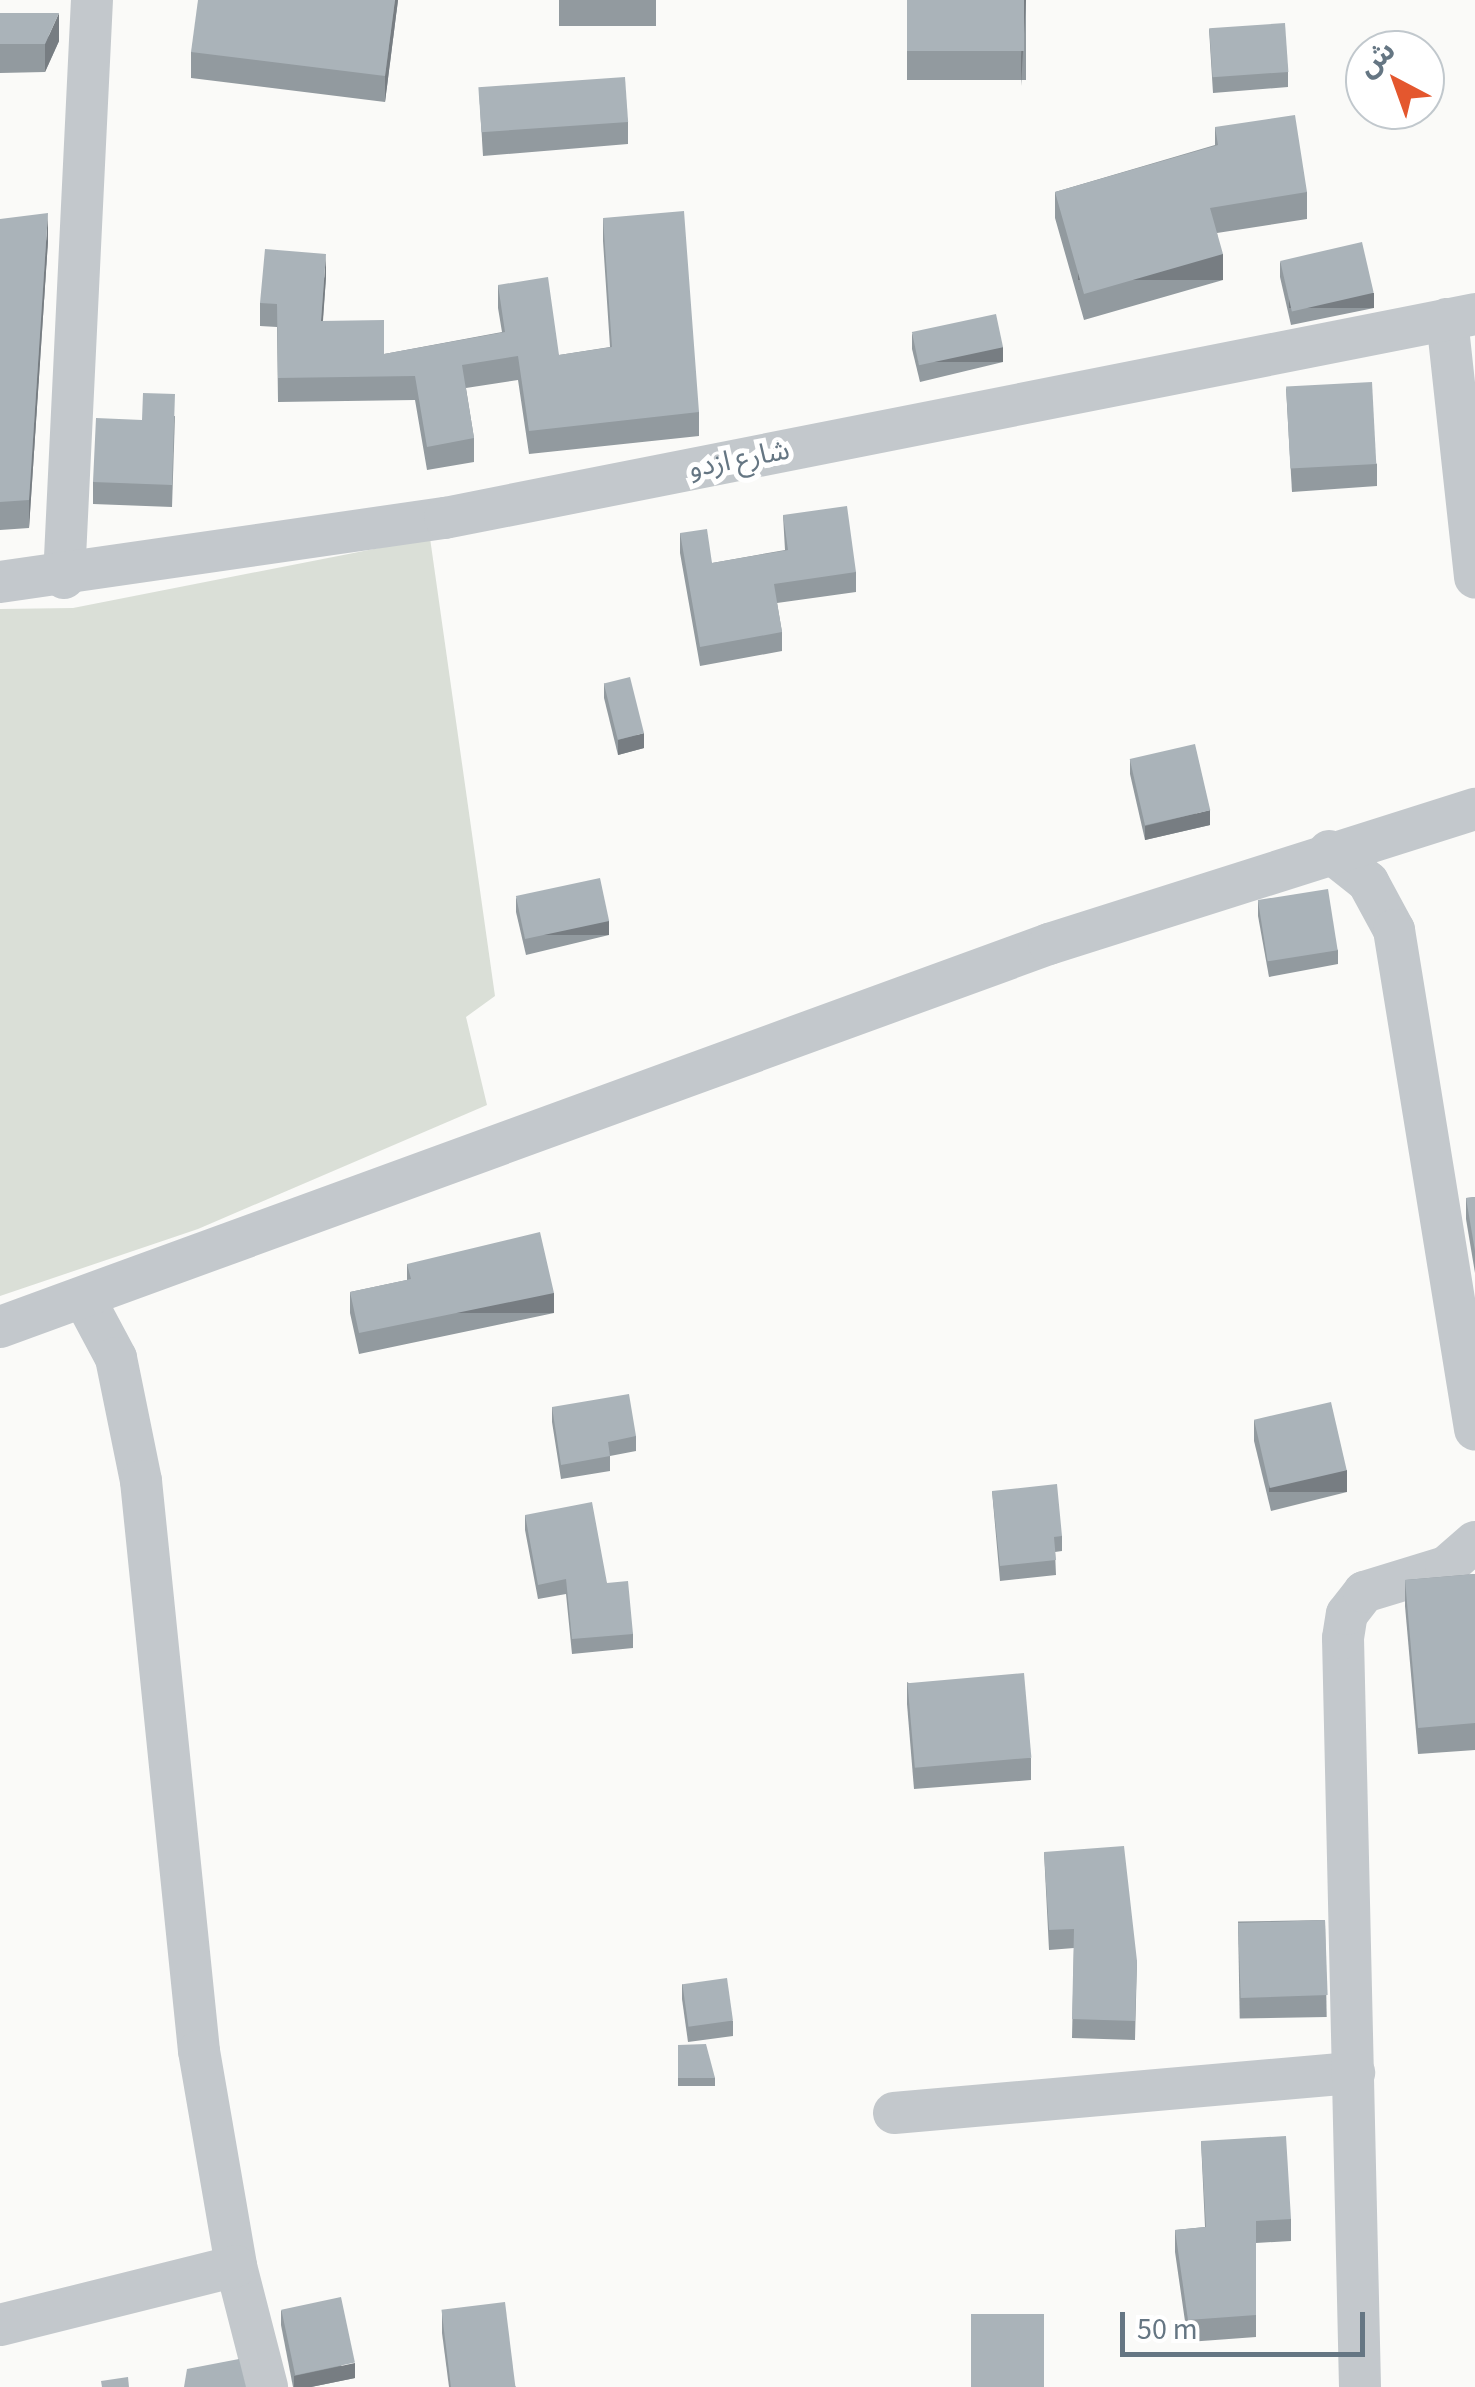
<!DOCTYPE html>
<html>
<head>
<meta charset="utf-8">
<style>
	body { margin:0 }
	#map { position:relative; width:1475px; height:2387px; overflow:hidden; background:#fafaf8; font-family:"Source Sans 3","Noto Sans Arabic",sans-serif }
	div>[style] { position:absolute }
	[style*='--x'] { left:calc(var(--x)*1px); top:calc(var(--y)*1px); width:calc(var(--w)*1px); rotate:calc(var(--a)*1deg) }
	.green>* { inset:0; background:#dadfd7 }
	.minor>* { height:42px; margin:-21px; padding:0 21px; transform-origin:21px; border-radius:21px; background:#c3c8cc }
	.wall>* { inset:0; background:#929a9f; transform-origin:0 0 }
	.shaded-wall>* { inset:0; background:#777d82; transform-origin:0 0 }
	.building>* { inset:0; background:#aab3b9; transform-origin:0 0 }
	span { translate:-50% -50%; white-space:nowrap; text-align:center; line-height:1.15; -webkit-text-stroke:10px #fff; paint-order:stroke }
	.street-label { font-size:28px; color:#657683 }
	.north { position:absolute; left:1345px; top:30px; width:100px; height:100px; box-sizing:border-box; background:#fff; border:2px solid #c1c8cd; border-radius:50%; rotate:319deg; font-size:28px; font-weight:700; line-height:40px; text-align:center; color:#657683 }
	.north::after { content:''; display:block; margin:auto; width:35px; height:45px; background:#e4572e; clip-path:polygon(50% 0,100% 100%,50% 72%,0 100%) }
	.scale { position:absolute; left:1120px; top:2312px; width:245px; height:45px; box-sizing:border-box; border:5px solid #657683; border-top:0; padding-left:12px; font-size:30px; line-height:35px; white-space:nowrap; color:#657683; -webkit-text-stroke:8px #fff; paint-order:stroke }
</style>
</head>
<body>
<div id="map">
	<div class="green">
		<i style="clip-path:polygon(430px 538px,495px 996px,466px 1017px,487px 1105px,198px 1229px,0 1296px,0 609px,73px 608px)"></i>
	</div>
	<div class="minor">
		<i style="--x:1447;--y:319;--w:260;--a:83.8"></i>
		<i style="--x:64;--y:578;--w:579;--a:-87.23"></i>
		<i style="--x:0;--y:582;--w:450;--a:-8.2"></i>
		<i style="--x:445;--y:518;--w:1050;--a:-11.2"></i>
		<i style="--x:1329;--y:851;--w:50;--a:38.5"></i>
		<i style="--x:1368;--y:882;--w:55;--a:61.6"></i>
		<i style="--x:1394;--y:930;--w:506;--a:80.78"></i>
		<i style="--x:84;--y:1298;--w:68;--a:61.9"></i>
		<i style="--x:116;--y:1358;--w:126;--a:78.5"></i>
		<i style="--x:141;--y:1481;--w:573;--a:84.19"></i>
		<i style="--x:199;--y:2051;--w:218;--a:80.2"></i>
		<i style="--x:236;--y:2266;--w:125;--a:75.6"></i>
		<i style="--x:0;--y:1327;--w:1117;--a:-20.06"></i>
		<i style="--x:1049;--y:944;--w:447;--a:-17.6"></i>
		<i style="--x:894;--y:2113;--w:462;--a:-5"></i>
		<i style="--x:0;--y:2325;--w:243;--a:-14"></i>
		<i style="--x:1360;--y:2387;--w:749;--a:-91.3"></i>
		<i style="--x:1343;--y:1638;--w:24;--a:-81"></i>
		<i style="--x:1347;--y:1614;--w:28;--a:-52"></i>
		<i style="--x:1364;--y:1592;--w:86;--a:-17"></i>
		<i style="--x:1446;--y:1567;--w:38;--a:-41"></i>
	</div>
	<div class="wall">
		<i style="clip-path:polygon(398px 0,385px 102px,191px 78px,191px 52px)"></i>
		<i style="left:559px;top:0;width:97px;height:26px"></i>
		<i style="left:907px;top:0;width:119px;height:80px"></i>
		<i style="clip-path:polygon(0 13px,59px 41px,45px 72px,0 73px)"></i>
		<i style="clip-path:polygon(1209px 29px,1288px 72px,1288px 87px,1213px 93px)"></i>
		<i style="clip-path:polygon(479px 90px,628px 122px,628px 144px,483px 156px)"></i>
		<i style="clip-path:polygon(1215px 127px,1307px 192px,1307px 219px,1217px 233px,1223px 280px,1084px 320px,1055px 218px,1055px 192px,1215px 145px)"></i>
		<i style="clip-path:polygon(603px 218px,699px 412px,699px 436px,529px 454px,518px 380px,466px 388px,474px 438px,474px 462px,427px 470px,415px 400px,278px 402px,277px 327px,260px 326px,260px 303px,326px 277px,323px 321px,384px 354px,502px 332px,498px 308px,498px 285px,559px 355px,610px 347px,603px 241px)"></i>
		<i style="clip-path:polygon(0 219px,48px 241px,29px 528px,0 530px)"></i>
		<i style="clip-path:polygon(1280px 262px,1374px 308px,1291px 325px,1280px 277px)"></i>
		<i style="clip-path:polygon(912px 334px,1003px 362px,920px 382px,912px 349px)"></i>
		<i style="clip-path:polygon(1286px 388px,1377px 464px,1377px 486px,1292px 492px)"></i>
		<i style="clip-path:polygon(175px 416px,172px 507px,93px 504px,93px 482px,142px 420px)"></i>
		<i style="clip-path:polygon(783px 515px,856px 572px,856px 592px,777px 603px,782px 632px,782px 651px,700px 666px,680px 553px,680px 533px,712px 563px,785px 550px)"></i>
		<i style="clip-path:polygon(604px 683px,644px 748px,618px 755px,604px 698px)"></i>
		<i style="clip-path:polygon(1130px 759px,1210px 825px,1145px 840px,1130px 774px)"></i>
		<i style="clip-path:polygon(516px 898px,609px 935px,526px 955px,516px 912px)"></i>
		<i style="clip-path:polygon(1258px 901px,1338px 950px,1338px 964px,1269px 977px,1258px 916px)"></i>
		<i style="clip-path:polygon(1475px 1197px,1475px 1273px,1466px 1219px,1466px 1198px)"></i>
		<i style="clip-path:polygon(407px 1264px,554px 1313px,359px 1354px,350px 1313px,350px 1292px,407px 1280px)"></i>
		<i style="clip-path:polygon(552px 1407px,636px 1436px,636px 1451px,610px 1456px,610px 1471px,561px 1479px,552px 1422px)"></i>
		<i style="clip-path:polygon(1254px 1420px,1347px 1492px,1271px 1511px,1254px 1441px)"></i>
		<i style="clip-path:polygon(992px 1491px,1062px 1536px,1062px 1551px,1055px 1552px,1056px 1575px,1000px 1581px)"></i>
		<i style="clip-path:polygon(525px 1515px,607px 1583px,633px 1634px,633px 1648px,572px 1654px,566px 1594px,538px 1599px,525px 1530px)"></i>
		<i style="clip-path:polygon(1475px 1574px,1475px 1750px,1418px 1754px,1405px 1606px,1405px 1580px)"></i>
		<i style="clip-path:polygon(907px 1682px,1031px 1758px,1031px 1780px,914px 1789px,907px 1704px)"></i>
		<i style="clip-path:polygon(1044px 1852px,1137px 1961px,1135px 2040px,1072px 2038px,1074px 1948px,1049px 1950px)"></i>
		<i style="left:1325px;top:1920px;width:97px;height:87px;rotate:89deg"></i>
		<i style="clip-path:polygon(682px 1984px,733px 2021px,733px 2036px,688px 2042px,682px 1999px)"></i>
		<i style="clip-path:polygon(678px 2045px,715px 2078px,715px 2086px,678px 2086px)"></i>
		<i style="clip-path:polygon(1201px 2141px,1291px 2219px,1291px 2241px,1256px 2243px,1256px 2337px,1188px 2342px,1175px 2252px,1175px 2230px,1205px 2227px)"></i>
		<i style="clip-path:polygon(281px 2310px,355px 2378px,311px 2387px,293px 2387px,281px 2325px)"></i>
		<i style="clip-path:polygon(442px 2311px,516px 2387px,449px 2387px,442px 2333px)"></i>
	</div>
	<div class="shaded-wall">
		<i style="clip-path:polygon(395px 0,398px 0,385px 102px,385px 76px)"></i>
		<i style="clip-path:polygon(1024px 0,1026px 0,1021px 86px,1021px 57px)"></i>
		<i style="clip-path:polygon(59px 13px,59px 41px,45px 72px,45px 44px)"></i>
		<i style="clip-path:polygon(48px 213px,48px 241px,29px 528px,29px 500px)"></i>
		<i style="clip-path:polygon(326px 254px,326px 277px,321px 344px,321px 321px)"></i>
		<i style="left:1223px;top:254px;width:26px;height:145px;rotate:90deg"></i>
		<i style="left:1374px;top:293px;width:15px;height:85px;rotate:90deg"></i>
		<i style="left:1003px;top:347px;width:15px;height:85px;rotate:90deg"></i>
		<i style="clip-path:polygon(644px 733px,644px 748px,618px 755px,618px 740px)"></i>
		<i style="clip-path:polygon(1210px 810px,1210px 825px,1145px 840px,1145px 826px)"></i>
		<i style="left:609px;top:921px;width:14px;height:85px;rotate:90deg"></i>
		<i style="left:554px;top:1293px;width:20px;height:199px;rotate:90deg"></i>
		<i style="left:1347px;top:1470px;width:22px;height:78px;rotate:90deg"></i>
		<i style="clip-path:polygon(355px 2363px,355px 2378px,311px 2387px,294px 2387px,294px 2376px)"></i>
	</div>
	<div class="building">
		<i style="clip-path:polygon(198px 0,395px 0,385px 76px,191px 52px)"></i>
		<i style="left:907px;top:0;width:117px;height:51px"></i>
		<i style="clip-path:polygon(0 13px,59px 13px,45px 44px,0 44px)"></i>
		<i style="left:1285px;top:23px;width:49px;height:76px;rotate:86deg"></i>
		<i style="left:625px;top:77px;width:45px;height:147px;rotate:86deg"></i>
		<i style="clip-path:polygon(1295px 115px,1307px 192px,1210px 208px,1223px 254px,1084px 294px,1055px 192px,1218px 145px,1215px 127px)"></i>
		<i style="clip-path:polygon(684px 211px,699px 412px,529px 431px,518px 356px,462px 365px,474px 438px,427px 447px,415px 376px,278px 378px,277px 304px,260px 303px,265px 249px,326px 254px,321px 321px,384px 320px,384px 354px,505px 332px,498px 285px,548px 277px,559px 355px,612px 347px,603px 218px)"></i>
		<i style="clip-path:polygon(48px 213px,29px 500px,0 502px,0 219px)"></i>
		<i style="left:1362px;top:242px;width:52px;height:84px;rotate:77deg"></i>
		<i style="left:996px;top:314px;width:34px;height:86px;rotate:78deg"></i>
		<i style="left:1372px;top:382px;width:82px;height:86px;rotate:87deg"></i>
		<i style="clip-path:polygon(143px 393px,175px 394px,172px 485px,93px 482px,96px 418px,142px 420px)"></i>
		<i style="clip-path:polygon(847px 506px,856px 572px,774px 584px,782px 632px,700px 647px,680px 533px,707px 529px,712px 563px,788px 550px,783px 515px)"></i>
		<i style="left:630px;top:677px;width:58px;height:27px;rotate:76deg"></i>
		<i style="left:1195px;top:744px;width:68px;height:67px;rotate:77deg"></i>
		<i style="left:600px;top:878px;width:44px;height:86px;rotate:78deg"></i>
		<i style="left:1328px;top:889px;width:62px;height:71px;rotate:81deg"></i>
		<i style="clip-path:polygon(1475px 1197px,1475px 1251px,1466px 1198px)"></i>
		<i style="clip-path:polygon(540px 1232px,554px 1293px,359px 1333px,350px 1292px,411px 1279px,407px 1264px)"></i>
		<i style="clip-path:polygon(629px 1394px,636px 1436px,608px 1442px,610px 1456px,561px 1465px,552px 1407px)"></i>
		<i style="left:1331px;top:1402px;width:70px;height:79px;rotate:77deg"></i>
		<i style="clip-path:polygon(1057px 1484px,1062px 1536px,1054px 1537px,1056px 1560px,1000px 1566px,992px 1491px)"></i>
		<i style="clip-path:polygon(592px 1502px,607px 1583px,628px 1581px,633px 1634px,572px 1639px,566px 1579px,538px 1585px,525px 1515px)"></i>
		<i style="clip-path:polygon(1475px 1574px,1475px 1723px,1418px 1728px,1405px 1580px)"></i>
		<i style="left:1024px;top:1673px;width:85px;height:117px;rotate:85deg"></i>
		<i style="clip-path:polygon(1124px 1846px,1137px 1961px,1135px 2021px,1072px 2019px,1074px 1929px,1049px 1930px,1044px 1852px)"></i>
		<i style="left:1325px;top:1920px;width:75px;height:87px;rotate:88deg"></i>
		<i style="left:727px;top:1978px;width:43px;height:45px;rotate:82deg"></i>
		<i style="clip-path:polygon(706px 2044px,715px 2078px,678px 2078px,678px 2045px)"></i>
		<i style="clip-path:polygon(1286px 2136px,1291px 2219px,1256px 2221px,1256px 2315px,1188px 2320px,1175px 2230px,1206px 2227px,1201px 2141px)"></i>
		<i style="left:341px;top:2297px;width:67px;height:61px;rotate:78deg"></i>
		<i style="left:505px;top:2302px;width:86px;height:64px;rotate:83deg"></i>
		<i style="left:971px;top:2314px;width:73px;height:73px"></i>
		<i style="clip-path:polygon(239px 2359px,246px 2387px,184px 2387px,187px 2369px)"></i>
		<i style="clip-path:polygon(128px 2377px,129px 2387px,102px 2387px,101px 2381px)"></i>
	</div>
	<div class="street-label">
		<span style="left:739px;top:459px;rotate:-11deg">شارع ازدو</span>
	</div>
	<div class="north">ش</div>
	<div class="scale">50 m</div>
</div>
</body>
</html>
